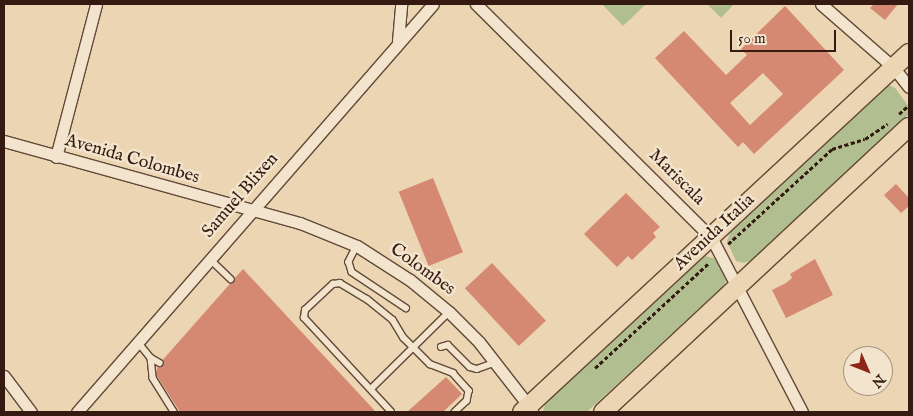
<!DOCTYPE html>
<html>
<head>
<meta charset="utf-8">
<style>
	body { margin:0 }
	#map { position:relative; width:913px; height:416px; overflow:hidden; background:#ebd5b2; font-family:"IM FELL English",serif }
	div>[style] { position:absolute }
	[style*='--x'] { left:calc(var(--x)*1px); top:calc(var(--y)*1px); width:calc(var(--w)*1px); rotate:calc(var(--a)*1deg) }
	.green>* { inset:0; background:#b1be90 }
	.building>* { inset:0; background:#d58972; transform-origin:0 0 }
	.path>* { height:2.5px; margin-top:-1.25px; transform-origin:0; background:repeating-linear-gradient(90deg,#341a10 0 4px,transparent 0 6.5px) }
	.roads { filter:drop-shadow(1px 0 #624938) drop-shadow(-1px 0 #624938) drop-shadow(0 1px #624938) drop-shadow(0 -1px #624938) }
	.service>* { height:5.5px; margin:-2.75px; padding:0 2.75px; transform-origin:2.75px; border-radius:2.75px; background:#f2e4cd }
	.minor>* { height:11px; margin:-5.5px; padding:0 5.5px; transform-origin:5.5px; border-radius:5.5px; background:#f2e4cd }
	.primary>* { height:18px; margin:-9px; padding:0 9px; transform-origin:9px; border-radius:9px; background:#ebd5b2 }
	span { translate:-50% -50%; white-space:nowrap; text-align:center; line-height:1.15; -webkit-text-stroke:5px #f2e4cd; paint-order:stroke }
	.street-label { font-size:18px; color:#341a10 }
	.frame { position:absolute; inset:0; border:5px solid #341a10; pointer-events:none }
	.north { position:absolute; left:843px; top:346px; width:50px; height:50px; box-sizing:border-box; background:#f2e4cd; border:1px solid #a69381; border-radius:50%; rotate:134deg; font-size:14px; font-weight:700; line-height:20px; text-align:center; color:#341a10 }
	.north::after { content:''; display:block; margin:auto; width:18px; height:22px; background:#8f2418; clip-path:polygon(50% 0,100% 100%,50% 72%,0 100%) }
	.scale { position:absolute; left:730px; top:30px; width:106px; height:22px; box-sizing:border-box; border:2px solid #341a10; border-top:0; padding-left:6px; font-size:15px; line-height:18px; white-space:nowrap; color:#341a10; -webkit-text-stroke:4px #f2e4cd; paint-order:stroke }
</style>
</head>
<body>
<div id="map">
	<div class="green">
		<i style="clip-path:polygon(602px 4px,646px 4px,623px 26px)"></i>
		<i style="clip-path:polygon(707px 4px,734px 4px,721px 18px)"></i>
		<i style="clip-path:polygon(889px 85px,895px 88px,909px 107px,909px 114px,754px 259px,744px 263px,736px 261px,727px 241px,731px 231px)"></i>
		<i style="clip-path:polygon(705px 256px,716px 259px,726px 280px,724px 285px,587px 412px,543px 412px,545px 403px)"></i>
	</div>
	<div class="building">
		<i style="clip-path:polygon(874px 4px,898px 4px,885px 20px,870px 8px)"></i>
		<i style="clip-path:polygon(evenodd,785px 6px,844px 70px,754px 154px,743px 142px,738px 147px,655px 58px,684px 31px,726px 75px,747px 55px,741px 49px,785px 6px,763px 73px,783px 94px,750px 125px,730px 103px,763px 73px)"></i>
		<i style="left:433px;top:178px;width:80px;height:37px;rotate:68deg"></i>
		<i style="clip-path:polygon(896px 184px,909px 198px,909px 206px,901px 213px,884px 195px)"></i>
		<i style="clip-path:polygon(626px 193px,660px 227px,653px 233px,656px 237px,632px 260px,628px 256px,617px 267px,584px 234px)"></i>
		<i style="clip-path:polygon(815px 259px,833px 295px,786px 318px,772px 290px,786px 283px,792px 278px,790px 274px)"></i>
		<i style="left:492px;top:263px;width:79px;height:37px;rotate:47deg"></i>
		<i style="clip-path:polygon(243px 269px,376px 412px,180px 412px,155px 373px,160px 363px)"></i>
		<i style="clip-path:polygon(446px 377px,462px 394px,443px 412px,407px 412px)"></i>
	</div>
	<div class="path">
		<i style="--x:899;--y:114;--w:13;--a:-42"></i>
		<i style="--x:728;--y:244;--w:141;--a:-42.4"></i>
		<i style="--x:832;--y:149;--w:34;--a:-17"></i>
		<i style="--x:865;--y:139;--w:27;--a:-34"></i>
		<i style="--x:595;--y:368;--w:156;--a:-42.7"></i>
	</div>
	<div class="roads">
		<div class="service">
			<i style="--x:357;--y:246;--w:18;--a:117"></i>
			<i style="--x:349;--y:262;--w:10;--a:73"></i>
			<i style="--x:352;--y:272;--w:65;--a:33.7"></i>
			<i style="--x:210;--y:259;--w:29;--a:44"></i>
			<i style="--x:138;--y:342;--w:21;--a:51"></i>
			<i style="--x:151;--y:358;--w:10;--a:29"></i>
			<i style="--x:441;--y:347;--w:7;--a:-16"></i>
			<i style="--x:448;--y:345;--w:31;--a:45"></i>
			<i style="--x:470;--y:367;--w:7;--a:16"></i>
			<i style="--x:477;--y:369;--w:20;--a:-20"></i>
			<i style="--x:151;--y:358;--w:20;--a:84"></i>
			<i style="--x:153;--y:378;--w:40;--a:58"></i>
			<i style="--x:371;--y:389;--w:110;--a:-44.6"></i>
			<i style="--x:391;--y:412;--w:128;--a:-132.8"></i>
			<i style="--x:304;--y:318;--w:8;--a:-83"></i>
			<i style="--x:305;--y:310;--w:38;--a:-43"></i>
			<i style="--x:333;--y:284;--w:7;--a:-8"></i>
			<i style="--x:340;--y:283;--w:31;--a:31"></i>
			<i style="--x:367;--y:299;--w:33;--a:39"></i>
			<i style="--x:393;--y:320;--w:21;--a:59"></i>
			<i style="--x:404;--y:338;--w:37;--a:45"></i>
			<i style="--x:430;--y:364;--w:25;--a:21"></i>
			<i style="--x:453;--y:373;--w:24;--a:48"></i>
			<i style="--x:469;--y:391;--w:10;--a:101"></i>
			<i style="--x:467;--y:401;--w:16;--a:137"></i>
		</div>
		<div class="minor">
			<i style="--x:476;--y:4;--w:331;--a:44.8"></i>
			<i style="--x:711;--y:237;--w:197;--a:62.5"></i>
			<i style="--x:821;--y:4;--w:97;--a:41.2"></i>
			<i style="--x:894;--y:68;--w:24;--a:52"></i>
			<i style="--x:398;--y:41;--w:37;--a:-85"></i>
			<i style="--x:4;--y:141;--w:307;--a:15.5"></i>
			<i style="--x:300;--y:223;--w:61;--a:22"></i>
			<i style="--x:357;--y:246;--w:63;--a:32.7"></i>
			<i style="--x:410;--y:280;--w:50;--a:39.4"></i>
			<i style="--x:449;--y:312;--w:42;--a:45"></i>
			<i style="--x:479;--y:342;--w:86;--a:52.1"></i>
			<i style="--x:56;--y:157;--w:158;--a:-75.3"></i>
			<i style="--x:4;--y:376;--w:45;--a:53.1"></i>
			<i style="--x:77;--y:412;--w:541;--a:-48.89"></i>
		</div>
		<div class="primary">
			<i style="--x:522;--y:412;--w:528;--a:-42.85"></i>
			<i style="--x:603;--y:412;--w:418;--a:-43"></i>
		</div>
	</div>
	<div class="street-label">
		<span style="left:132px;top:160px;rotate:16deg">Avenida Colombes</span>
		<span style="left:676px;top:178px;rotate:45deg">Mariscala</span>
		<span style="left:241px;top:196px;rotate:-49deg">Samuel Blixen</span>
		<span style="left:715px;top:233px;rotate:-43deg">Avenida Italia</span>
		<span style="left:422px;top:270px;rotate:36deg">Colombes</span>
	</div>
	<div class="frame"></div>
	<div class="north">N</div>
	<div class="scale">50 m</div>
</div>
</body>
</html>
